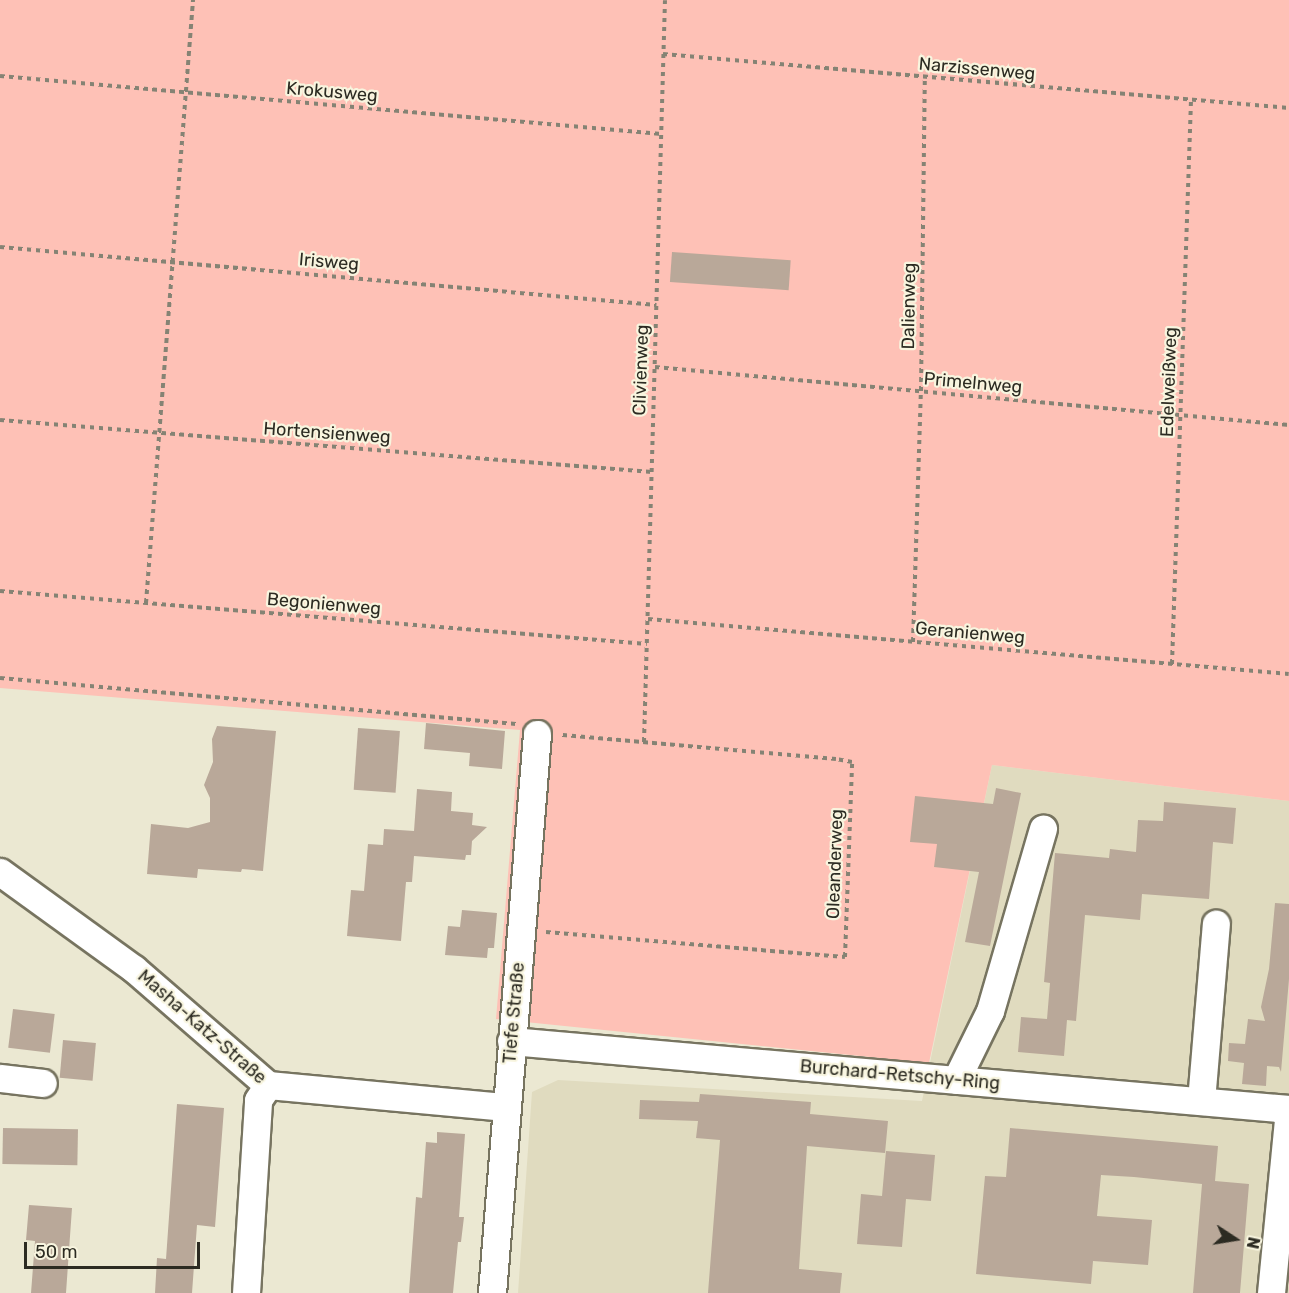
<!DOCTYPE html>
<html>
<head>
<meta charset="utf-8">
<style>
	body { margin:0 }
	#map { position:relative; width:1289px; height:1293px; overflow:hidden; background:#ebe8d2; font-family:Rubik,sans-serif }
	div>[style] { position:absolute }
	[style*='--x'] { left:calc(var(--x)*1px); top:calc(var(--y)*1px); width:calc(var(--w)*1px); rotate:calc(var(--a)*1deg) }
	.built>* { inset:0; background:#e0dbbf }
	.green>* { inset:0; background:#fec1b6 }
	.building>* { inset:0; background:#b9a899; transform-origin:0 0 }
	.path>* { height:4px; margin-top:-2px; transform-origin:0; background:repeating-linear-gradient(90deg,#858374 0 4.5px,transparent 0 9px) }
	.roads { filter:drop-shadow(2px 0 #777460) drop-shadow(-2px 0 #777460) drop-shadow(0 2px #777460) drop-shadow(0 -2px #777460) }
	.minor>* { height:27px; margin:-13.5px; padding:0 13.5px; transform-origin:13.5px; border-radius:13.5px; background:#fff }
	span { translate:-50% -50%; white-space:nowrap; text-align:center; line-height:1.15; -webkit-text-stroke:4.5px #f8f5df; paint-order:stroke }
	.street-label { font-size:18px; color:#2c2b22 }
	.north { position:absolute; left:1205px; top:1209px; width:60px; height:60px; -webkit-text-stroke:4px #f8f5df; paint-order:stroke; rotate:102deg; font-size:16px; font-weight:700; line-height:24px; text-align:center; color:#2c2b22 }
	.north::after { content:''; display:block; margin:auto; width:21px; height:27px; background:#2c2b22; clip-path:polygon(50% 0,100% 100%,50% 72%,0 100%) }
	.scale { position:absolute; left:24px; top:1242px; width:176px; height:27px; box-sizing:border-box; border:3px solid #2c2b22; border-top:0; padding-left:8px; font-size:18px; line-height:21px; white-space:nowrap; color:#2c2b22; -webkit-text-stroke:4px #f8f5df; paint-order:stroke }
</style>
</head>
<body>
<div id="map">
	<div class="built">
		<i style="clip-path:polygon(992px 765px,1289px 801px,1289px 1293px,518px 1293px,532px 1092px,558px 1080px,922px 1101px)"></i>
	</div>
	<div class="green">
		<i style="clip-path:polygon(0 0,1289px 0,1289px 801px,992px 765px,929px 1063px,496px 1019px,520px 730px,0 688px)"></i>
	</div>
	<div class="building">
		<i style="left:672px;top:252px;width:119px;height:30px;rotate:4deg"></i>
		<i style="clip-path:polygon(426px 723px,505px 731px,502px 769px,469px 766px,470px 753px,424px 749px)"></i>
		<i style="clip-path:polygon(217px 726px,276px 731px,263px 871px,242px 869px,241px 872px,198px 869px,197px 878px,147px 874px,151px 824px,188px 828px,210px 822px,210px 798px,204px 785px,213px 762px,212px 739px)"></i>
		<i style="left:358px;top:728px;width:42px;height:62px;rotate:4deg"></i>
		<i style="clip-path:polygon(996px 788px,1021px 793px,990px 946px,965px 942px,979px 872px,934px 867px,937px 844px,910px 842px,915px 796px,993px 804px)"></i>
		<i style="clip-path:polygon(417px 789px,452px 792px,451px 811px,473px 813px,472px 825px,487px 827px,472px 841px,471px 855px,466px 855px,465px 860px,414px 856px,412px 882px,406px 882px,401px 941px,347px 936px,351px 890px,364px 891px,368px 844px,383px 845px,384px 829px,414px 831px)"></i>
		<i style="clip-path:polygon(1164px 802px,1236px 808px,1233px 844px,1213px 842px,1209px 899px,1142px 894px,1140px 920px,1085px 915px,1076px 1021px,1067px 1020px,1064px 1056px,1018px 1052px,1021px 1017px,1047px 1019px,1050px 983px,1044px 982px,1055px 853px,1109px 858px,1110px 849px,1136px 852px,1138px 820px,1163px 821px)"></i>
		<i style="clip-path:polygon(1275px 903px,1289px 904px,1289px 979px,1281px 1072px,1279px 1067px,1267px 1066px,1266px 1086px,1242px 1084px,1244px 1063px,1228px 1061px,1229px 1043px,1245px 1044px,1248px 1019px,1265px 1021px,1261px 1007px,1269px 969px)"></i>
		<i style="clip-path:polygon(462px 910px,497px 913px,494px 948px,488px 948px,487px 958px,445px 955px,448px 926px,460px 927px)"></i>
		<i style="left:13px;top:1009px;width:42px;height:39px;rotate:7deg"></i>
		<i style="left:63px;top:1040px;width:33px;height:38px;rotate:5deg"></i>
		<i style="clip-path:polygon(700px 1094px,811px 1102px,810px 1114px,888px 1121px,885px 1153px,807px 1146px,799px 1269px,842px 1273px,840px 1293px,708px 1293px,720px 1140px,696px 1138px,698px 1121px,639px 1119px,640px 1100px,699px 1102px)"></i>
		<i style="clip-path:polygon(177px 1104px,224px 1108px,215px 1227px,197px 1225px,192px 1293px,155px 1293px,157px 1258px,166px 1259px)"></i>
		<i style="left:3px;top:1128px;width:75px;height:36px;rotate:1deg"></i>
		<i style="clip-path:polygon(1010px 1128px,1218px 1146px,1215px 1181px,1249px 1184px,1240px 1293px,1193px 1293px,1202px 1184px,1134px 1177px,1101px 1175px,1097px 1216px,1152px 1220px,1148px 1265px,1093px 1261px,1091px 1284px,976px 1274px,985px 1176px,1006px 1177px)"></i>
		<i style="clip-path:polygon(437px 1132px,465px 1134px,459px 1217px,464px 1217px,461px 1242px,458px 1242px,453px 1293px,409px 1293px,416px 1197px,422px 1198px,426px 1142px,437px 1143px)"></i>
		<i style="clip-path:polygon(886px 1151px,935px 1155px,931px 1201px,906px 1199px,902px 1247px,857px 1244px,861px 1194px,882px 1196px)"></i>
		<i style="clip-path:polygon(29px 1205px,72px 1208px,66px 1293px,31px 1293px,35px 1241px,26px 1240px)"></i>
	</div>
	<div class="path">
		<i style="--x:663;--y:54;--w:628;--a:4.93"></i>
		<i style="--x:0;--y:76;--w:664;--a:5.01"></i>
		<i style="--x:0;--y:247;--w:659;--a:5.05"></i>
		<i style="--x:655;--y:367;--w:637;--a:5.23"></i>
		<i style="--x:0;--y:420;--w:654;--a:4.56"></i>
		<i style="--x:0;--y:591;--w:649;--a:4.68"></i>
		<i style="--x:146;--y:603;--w:605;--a:-85.54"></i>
		<i style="--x:648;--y:619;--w:643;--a:4.9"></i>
		<i style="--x:913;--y:642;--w:251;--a:-88.2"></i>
		<i style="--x:921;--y:391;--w:313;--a:-89.3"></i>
		<i style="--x:1172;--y:664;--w:563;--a:-88.07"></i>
		<i style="--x:0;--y:678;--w:518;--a:5.09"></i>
		<i style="--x:644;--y:742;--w:742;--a:-88.38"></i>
		<i style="--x:546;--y:932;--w:300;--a:4.8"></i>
		<i style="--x:845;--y:957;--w:195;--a:-87.9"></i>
		<i style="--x:852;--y:762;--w:16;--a:-169"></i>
		<i style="--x:836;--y:759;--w:277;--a:-175"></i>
	</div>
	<div class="roads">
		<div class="minor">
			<i style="--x:0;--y:872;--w:165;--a:35.9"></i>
			<i style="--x:134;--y:969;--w:177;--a:40.9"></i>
			<i style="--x:268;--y:1085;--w:239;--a:5.3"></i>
			<i style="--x:511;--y:1041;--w:781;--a:5"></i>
			<i style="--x:0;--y:1078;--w:43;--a:6.6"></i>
			<i style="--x:956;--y:1080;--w:77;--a:-63.8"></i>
			<i style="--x:990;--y:1011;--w:190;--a:-73.8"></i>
			<i style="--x:1201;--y:1101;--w:178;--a:-85.2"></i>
			<i style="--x:246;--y:1293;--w:193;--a:-86.4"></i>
			<i style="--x:258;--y:1100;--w:18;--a:-56"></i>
			<i style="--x:492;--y:1293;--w:561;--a:-85.4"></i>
			<i style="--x:1271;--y:1293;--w:184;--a:-84.4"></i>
		</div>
	</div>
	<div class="street-label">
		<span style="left:977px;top:69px;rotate:5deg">Narzissenweg</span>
		<span style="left:332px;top:92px;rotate:5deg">Krokusweg</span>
		<span style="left:329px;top:262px;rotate:5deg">Irisweg</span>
		<span style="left:909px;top:306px;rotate:-89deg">Dalienweg</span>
		<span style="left:641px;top:370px;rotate:-88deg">Clivienweg</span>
		<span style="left:1169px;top:382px;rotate:-88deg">Edelweißweg</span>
		<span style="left:973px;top:383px;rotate:5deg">Primelnweg</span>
		<span style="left:327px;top:433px;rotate:4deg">Hortensienweg</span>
		<span style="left:324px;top:604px;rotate:5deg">Begonienweg</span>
		<span style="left:970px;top:633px;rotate:5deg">Geranienweg</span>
		<span style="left:835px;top:864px;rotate:-88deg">Oleanderweg</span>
		<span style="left:514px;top:1013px;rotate:-85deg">Tiefe Straße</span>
		<span style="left:202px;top:1027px;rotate:41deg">Masha-Katz-Straße</span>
		<span style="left:900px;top:1075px;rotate:5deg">Burchard-Retschy-Ring</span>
	</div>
	<div class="north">N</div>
	<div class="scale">50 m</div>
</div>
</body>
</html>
